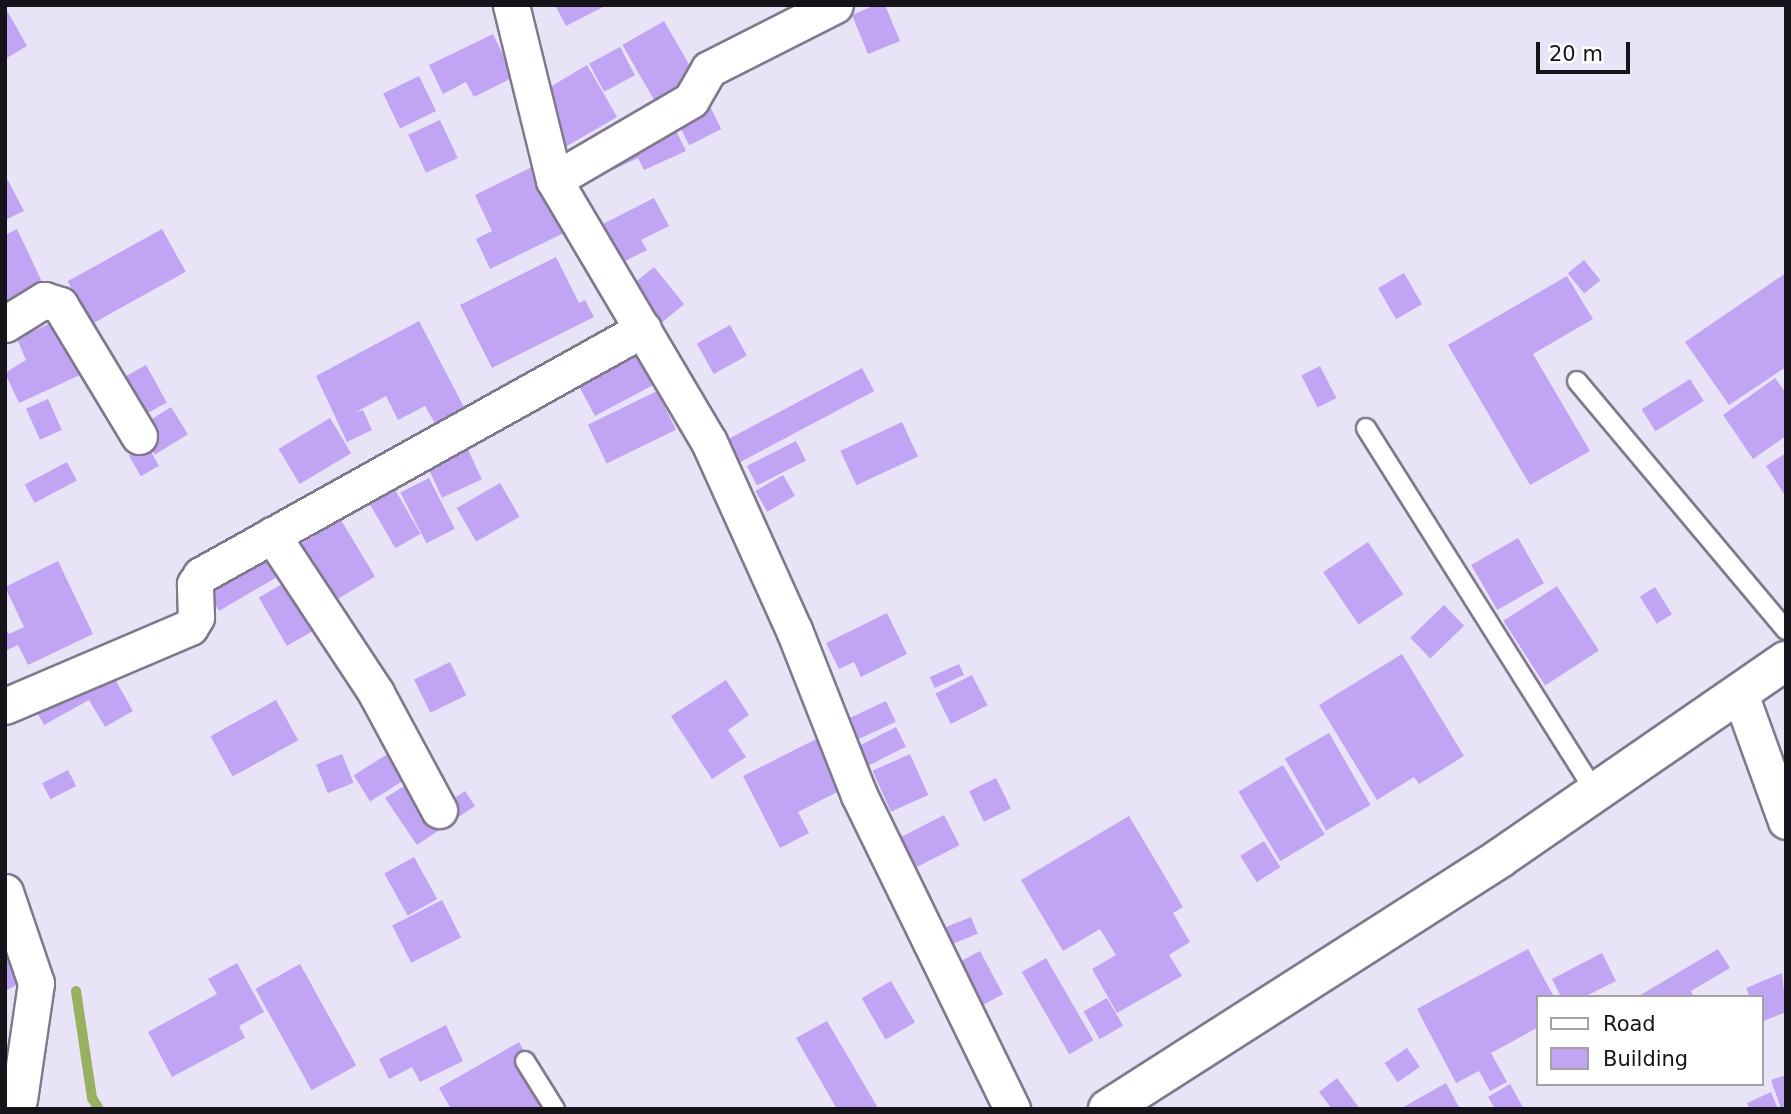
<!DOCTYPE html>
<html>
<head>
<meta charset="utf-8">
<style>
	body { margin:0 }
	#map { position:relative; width:1791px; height:1114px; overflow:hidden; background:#e9e3f7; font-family:"DejaVu Sans",sans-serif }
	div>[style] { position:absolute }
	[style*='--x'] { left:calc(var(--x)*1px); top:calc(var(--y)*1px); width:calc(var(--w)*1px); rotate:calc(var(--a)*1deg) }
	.stream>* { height:10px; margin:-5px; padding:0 5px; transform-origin:5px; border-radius:5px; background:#96b260 }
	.building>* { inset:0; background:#c1a5f4; transform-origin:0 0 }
	.roads { filter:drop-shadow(2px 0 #7f7a8b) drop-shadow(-2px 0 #7f7a8b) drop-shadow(0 2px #7f7a8b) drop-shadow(0 -2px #7f7a8b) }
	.service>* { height:18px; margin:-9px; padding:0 9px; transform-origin:9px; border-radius:9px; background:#fff }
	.minor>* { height:35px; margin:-17.5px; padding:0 17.5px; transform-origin:17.5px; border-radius:17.5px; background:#fff }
	.primary>* { height:38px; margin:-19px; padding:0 19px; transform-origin:19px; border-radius:19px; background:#fff }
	span { translate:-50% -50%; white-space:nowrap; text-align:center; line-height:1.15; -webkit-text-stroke:7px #fff; paint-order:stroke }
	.frame { position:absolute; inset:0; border:7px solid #16141a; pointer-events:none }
	.legend { position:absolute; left:1536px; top:995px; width:228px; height:91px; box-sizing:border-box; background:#fff; border:2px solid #a2a1a3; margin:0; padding:9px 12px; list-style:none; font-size:21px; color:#16141a }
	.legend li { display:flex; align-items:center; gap:14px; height:35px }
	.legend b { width:35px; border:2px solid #a2a1a3 }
	.scale { position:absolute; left:1536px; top:42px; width:94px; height:32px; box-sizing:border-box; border:4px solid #16141a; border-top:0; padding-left:9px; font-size:21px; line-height:24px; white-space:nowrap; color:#16141a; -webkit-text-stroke:5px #fff; paint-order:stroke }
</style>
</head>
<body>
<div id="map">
	<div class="stream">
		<i style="--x:76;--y:991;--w:108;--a:81.5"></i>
		<i style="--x:92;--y:1098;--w:13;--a:58"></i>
	</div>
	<div class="building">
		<i style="clip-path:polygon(555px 5px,607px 5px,566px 26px)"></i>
		<i style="clip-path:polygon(875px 5px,885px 5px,900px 41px,868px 54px,852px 15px)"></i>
		<i style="clip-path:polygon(5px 7px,27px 46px,5px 59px)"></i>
		<i style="left:664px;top:21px;width:64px;height:48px;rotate:60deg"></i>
		<i style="clip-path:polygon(493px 34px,514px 77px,474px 97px,466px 82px,443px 94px,429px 65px)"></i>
		<i style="left:620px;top:47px;width:32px;height:35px;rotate:62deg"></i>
		<i style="clip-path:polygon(587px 65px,617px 117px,560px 150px,540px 93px)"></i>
		<i style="left:419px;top:76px;width:39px;height:40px;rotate:64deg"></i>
		<i style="left:700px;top:87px;width:47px;height:36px;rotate:63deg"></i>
		<i style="clip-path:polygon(666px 110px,686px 151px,644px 170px,638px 158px,594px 179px,581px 152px)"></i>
		<i style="left:440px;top:120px;width:42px;height:35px;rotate:65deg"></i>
		<i style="clip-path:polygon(540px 163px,570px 230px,490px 269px,476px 239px,492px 231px,475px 195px)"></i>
		<i style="clip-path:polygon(5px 175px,24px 211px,5px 220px)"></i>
		<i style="clip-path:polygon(654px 198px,669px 226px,641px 240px,647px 250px,619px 264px,599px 226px)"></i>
		<i style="clip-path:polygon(17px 229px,44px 286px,5px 304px,5px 235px)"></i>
		<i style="left:162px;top:229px;width:49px;height:108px;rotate:61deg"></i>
		<i style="clip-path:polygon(556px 257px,579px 303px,585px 300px,594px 317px,492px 368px,460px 305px)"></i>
		<i style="left:1584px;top:260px;width:26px;height:21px;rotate:51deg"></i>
		<i style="left:654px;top:267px;width:48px;height:32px;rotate:51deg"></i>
		<i style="left:1404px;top:273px;width:36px;height:30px;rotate:60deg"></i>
		<i style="clip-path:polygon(1786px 273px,1786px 367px,1729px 405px,1685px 342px)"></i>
		<i style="clip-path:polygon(1567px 276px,1593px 319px,1533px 354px,1590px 451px,1530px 485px,1448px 345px)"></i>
		<i style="clip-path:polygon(65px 316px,91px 370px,19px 403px,5px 373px,26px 360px,17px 339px)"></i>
		<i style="clip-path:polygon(419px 321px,466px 411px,437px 427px,425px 406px,398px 420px,386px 396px,356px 412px,363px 410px,372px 430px,347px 442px,316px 376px)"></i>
		<i style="left:730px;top:325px;width:35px;height:38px;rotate:61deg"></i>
		<i style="left:633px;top:347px;width:43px;height:66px;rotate:62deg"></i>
		<i style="left:146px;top:365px;width:43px;height:32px;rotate:61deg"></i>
		<i style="left:1320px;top:366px;width:36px;height:21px;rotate:63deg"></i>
		<i style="left:862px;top:368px;width:26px;height:157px;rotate:62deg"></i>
		<i style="clip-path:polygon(1775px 378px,1786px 393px,1786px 436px,1753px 459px,1723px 415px)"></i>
		<i style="left:1690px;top:379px;width:26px;height:57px;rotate:58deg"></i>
		<i style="left:657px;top:391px;width:43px;height:77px;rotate:64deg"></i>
		<i style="left:48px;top:399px;width:34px;height:24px;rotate:66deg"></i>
		<i style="left:171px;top:407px;width:32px;height:39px;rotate:58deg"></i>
		<i style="left:330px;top:418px;width:41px;height:60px;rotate:59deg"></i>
		<i style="left:902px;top:422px;width:38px;height:68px;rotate:65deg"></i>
		<i style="left:796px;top:441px;width:22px;height:55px;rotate:63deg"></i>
		<i style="left:465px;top:443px;width:40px;height:44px;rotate:65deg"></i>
		<i style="left:147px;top:445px;width:24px;height:21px;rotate:60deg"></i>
		<i style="clip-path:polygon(1786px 453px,1786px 497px,1766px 466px)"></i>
		<i style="left:67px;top:462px;width:21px;height:48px;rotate:62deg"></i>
		<i style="left:783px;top:475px;width:24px;height:32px;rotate:60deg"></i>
		<i style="left:429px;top:478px;width:57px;height:32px;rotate:63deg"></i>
		<i style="left:390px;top:481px;width:61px;height:29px;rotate:60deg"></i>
		<i style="left:500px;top:483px;width:39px;height:50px;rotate:60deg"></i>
		<i style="left:341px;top:520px;width:66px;height:55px;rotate:59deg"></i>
		<i style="left:1518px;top:538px;width:52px;height:54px;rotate:60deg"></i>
		<i style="clip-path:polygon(260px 541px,294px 567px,219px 611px,200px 577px)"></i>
		<i style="left:1368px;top:542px;width:63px;height:54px;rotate:56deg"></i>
		<i style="clip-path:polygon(58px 561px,93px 634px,28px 665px,18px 645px,5px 651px,5px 628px,9px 634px,24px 627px,5px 587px)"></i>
		<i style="left:303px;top:572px;width:56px;height:51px;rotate:60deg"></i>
		<i style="left:1557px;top:586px;width:77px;height:64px;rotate:57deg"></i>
		<i style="left:1655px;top:587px;width:32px;height:18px;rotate:58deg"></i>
		<i style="left:1444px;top:605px;width:29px;height:47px;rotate:46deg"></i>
		<i style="clip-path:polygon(887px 613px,907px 654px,861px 677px,854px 662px,839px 669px,826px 643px)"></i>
		<i style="clip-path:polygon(99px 651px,133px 711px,105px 727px,89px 700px,44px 725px,26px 693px)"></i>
		<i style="clip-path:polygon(1402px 654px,1464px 756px,1419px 784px,1414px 777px,1377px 800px,1319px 705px)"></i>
		<i style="left:450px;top:662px;width:37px;height:40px;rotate:64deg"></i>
		<i style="left:959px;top:664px;width:12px;height:32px;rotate:66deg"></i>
		<i style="left:972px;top:675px;width:34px;height:41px;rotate:63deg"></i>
		<i style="clip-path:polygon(726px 680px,749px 715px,728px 730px,746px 757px,712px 779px,671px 716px)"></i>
		<i style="left:276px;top:700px;width:46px;height:75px;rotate:61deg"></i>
		<i style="left:886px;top:701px;width:23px;height:46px;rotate:65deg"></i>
		<i style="left:896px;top:727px;width:22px;height:43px;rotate:63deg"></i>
		<i style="left:1329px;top:733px;width:83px;height:51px;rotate:60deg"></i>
		<i style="clip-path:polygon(822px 736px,847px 787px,798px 812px,809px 833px,780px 848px,743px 776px)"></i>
		<i style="left:402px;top:745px;width:31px;height:57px;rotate:58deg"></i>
		<i style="left:342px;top:754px;width:31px;height:28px;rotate:68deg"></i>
		<i style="left:910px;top:754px;width:45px;height:41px;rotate:66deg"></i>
		<i style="left:1283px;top:765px;width:81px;height:52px;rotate:59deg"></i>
		<i style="left:68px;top:770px;width:18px;height:29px;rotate:63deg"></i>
		<i style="clip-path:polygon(417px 778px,438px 809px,465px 791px,475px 806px,417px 845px,385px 798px)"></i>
		<i style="left:996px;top:778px;width:34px;height:30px;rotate:64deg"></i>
		<i style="left:944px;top:815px;width:34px;height:51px;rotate:63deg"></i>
		<i style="clip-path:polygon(1129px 816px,1183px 907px,1173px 913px,1190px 942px,1169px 955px,1182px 976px,1117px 1013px,1092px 969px,1116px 955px,1100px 929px,1063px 951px,1021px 880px)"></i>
		<i style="left:1264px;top:841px;width:31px;height:28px;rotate:58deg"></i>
		<i style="left:414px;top:857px;width:48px;height:34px;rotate:61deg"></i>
		<i style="left:442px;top:900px;width:42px;height:56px;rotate:63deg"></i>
		<i style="left:971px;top:917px;width:18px;height:31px;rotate:68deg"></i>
		<i style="clip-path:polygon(5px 929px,21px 959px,11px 964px,21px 983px,5px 991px)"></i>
		<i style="clip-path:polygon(1528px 949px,1554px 997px,1537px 997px,1537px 1028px,1491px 1053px,1507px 1082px,1490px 1091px,1479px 1071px,1456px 1083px,1417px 1009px)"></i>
		<i style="clip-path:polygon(1718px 949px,1730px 968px,1691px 991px,1694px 997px,1637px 997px)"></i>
		<i style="left:980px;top:951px;width:49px;height:39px;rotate:62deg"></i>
		<i style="clip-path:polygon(1602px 953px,1616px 981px,1584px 997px,1561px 997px,1552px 979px)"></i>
		<i style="left:1046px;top:958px;width:95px;height:28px;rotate:60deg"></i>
		<i style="clip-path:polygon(237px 963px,264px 1012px,239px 1026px,245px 1038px,172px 1077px,148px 1032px,217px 994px,208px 979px)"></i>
		<i style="left:300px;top:964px;width:116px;height:51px;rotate:61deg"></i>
		<i style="clip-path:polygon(1782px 973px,1786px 1012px,1761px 1022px,1761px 997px,1750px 997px,1746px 988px)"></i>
		<i style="left:891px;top:981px;width:48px;height:34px;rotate:60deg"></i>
		<i style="left:1107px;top:998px;width:32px;height:27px;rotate:60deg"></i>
		<i style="clip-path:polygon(827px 1021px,878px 1108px,876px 1109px,837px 1109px,796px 1038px)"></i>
		<i style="clip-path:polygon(446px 1025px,463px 1061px,420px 1082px,412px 1067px,389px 1079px,379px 1059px)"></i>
		<i style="clip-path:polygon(519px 1042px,556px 1109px,451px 1109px,439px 1088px)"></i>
		<i style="left:1407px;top:1048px;width:23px;height:27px;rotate:56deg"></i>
		<i style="clip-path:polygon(1786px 1075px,1786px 1109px,1781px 1109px,1771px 1080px)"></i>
		<i style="clip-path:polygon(1337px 1078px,1360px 1109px,1332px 1109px,1319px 1092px)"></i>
		<i style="clip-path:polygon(1446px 1083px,1460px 1109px,1400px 1109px)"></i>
		<i style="clip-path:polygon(1510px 1084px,1524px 1109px,1495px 1109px,1488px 1097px)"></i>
		<i style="clip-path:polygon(1771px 1092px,1778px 1109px,1750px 1109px,1747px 1103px)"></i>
	</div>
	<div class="roads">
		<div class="service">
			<i style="--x:1577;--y:381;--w:325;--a:50"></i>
			<i style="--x:1366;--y:428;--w:431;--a:57.8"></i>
			<i style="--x:525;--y:1061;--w:57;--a:58"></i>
		</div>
		<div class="minor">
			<i style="--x:511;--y:5;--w:180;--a:76.2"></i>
			<i style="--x:554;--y:180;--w:304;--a:59.4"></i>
			<i style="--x:709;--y:442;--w:206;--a:65.7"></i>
			<i style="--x:794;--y:630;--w:177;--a:68.5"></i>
			<i style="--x:859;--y:795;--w:349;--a:64"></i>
			<i style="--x:554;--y:180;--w:159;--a:-30.3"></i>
			<i style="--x:691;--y:100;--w:36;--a:-60"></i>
			<i style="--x:709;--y:69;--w:141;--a:-26.9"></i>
			<i style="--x:5;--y:324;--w:46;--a:-31.6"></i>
			<i style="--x:44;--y:300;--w:17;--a:17"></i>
			<i style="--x:60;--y:305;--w:153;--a:58.9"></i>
			<i style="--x:272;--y:535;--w:189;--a:56.6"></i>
			<i style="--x:376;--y:693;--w:133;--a:61.7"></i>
			<i style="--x:1740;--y:694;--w:135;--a:70.1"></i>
			<i style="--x:5;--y:706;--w:201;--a:-23.1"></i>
			<i style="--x:190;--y:627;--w:12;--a:-59"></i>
			<i style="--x:196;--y:617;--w:33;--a:-92"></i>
			<i style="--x:195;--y:584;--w:11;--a:-56"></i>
			<i style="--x:201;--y:575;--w:506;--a:-29.1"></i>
			<i style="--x:5;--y:892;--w:96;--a:71.2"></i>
			<i style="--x:36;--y:983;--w:118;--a:98.3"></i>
		</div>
		<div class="primary">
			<i style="--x:1108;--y:1109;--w:465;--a:-32.6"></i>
			<i style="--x:1500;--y:858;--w:347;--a:-34.6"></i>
		</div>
	</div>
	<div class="frame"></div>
	<ul class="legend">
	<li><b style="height:9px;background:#fff"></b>Road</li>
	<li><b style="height:19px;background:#c1a5f4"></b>Building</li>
	</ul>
	<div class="scale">20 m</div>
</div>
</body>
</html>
